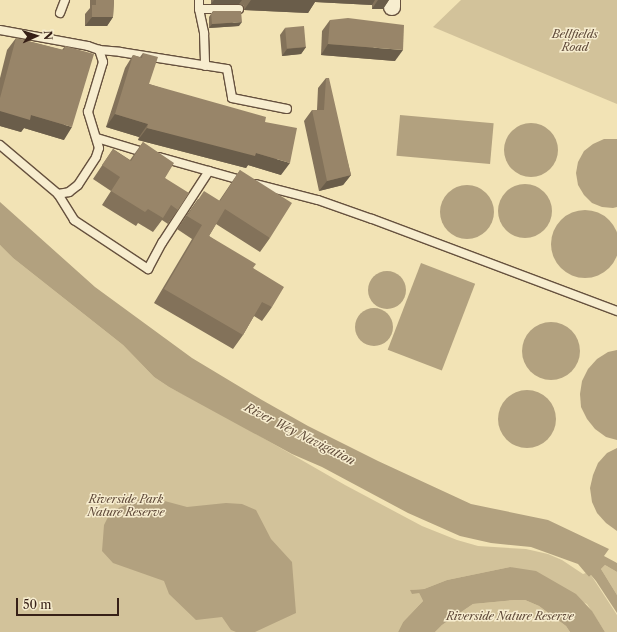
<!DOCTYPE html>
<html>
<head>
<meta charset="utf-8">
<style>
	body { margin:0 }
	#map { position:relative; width:617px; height:632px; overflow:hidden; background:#f2e3b5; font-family:"Libre Caslon Text",serif }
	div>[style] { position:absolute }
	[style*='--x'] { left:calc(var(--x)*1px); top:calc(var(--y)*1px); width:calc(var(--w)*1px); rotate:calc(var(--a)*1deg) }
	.green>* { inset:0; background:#d2c29a }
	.water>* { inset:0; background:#b2a17f; transform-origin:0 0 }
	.round { border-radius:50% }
	.roads { filter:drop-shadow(1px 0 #66513e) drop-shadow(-1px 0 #66513e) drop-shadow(0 1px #66513e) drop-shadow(0 -1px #66513e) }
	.service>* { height:8px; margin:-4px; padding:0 4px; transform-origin:4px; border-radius:4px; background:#f7edcf }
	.minor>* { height:16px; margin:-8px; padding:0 8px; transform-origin:8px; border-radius:8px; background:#f7edcf }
	.wall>* { inset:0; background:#83725a }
	.shaded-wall>* { inset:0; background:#6a5d4a }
	.building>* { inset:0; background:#988569; transform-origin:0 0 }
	span { translate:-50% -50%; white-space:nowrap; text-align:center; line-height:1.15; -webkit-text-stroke:3px #f7edcf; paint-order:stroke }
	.park-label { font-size:11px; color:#5e4838; font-style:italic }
	.water-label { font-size:12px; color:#624d3b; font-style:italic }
	.north { position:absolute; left:16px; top:16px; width:40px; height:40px; -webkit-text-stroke:3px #f7edcf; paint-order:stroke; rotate:87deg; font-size:11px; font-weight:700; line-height:16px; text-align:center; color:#372017 }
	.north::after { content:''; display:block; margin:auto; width:14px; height:18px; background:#372017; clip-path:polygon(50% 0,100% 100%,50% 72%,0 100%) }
	.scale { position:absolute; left:16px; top:598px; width:103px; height:18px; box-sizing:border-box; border:2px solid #372017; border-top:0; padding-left:5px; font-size:12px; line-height:14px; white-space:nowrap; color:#372017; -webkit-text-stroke:3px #f7edcf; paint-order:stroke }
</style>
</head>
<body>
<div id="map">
	<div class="green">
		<i style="clip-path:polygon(461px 0,617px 0,617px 104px,433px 27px)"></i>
		<i style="clip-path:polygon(0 245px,13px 258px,123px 345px,154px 377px,169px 387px,216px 411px,345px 485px,422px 526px,457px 540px,478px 546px,526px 549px,548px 554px,562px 560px,583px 574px,586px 573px,589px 577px,591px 575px,617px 615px,617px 632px,605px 632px,587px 604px,510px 567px,447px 580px,424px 589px,411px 590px,419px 593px,423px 601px,403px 622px,398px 632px,0 632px)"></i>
		<i style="clip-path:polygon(605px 565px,617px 572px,617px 595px,601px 569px)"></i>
		<i style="clip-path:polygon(514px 600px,525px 600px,539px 606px,566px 626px,570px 632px,435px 632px,442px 625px,473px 604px)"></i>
	</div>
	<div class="water">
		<i style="left:400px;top:115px;width:94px;height:41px;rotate:5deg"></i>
		<i class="round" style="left:504px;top:123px;width:54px;height:54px"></i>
		<i style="clip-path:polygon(604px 139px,617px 139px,617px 207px,613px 208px,602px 207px,592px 203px,584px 195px,578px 185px,576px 173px,578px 162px,584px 151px,593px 144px)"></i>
		<i class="round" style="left:498px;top:184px;width:54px;height:54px"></i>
		<i class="round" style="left:440px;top:185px;width:54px;height:54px"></i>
		<i style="clip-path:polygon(0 202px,95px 287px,192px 358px,262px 400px,308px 426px,378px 461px,471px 504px,548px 520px,609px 549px,604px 556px,617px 563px,617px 572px,605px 565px,601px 569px,617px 595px,617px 613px,596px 581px,591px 575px,589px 577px,578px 564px,531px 547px,491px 543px,460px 536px,408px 513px,322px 467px,292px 454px,169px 387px,154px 377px,123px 345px,13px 258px,0 245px)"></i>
		<i class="round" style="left:551px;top:210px;width:68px;height:68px"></i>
		<i style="left:421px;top:263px;width:58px;height:93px;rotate:21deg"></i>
		<i class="round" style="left:368px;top:271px;width:38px;height:38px"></i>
		<i class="round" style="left:355px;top:308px;width:38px;height:38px"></i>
		<i class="round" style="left:522px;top:322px;width:58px;height:58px"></i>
		<i style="clip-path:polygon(617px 350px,617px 440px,606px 437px,595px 429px,587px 419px,581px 407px,580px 394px,582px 381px,588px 369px,597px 359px,608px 352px)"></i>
		<i class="round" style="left:498px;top:390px;width:58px;height:58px"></i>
		<i style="clip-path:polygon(617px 448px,617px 531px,606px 523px,597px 513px,592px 502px,590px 488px,593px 475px,598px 463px,607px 453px)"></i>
		<i style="clip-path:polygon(140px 499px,161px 500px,187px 507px,226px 503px,242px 504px,256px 510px,271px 539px,292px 562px,296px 613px,255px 632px,236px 632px,231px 630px,222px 617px,196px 620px,169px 594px,164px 581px,113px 563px,102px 551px,104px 525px,111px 511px)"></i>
		<i style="clip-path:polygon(510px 567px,536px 571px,576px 594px,592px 611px,605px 632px,570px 632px,566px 626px,539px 606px,525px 600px,514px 600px,473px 604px,442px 625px,435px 632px,398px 632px,403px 622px,423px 601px,419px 593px,412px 594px,410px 590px,424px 589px,447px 580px)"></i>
	</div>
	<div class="roads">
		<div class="service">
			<i style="--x:199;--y:0;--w:9;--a:90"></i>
			<i style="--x:199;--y:9;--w:40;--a:0"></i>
			<i style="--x:199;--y:9;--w:25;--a:78"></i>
			<i style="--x:204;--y:33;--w:33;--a:88"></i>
			<i style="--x:60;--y:13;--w:14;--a:-69"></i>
			<i style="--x:0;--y:30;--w:89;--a:10.3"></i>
			<i style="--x:88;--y:46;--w:12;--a:20"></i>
			<i style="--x:99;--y:50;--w:21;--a:5"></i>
			<i style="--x:120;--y:52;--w:108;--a:9"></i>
			<i style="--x:227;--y:69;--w:29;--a:80"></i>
			<i style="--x:232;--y:98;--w:56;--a:11.3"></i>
			<i style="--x:97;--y:138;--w:51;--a:17"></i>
			<i style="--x:0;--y:145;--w:76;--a:40.2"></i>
			<i style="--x:58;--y:194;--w:31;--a:58"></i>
			<i style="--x:74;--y:220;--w:89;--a:33.5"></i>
			<i style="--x:148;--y:269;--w:30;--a:-62"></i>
			<i style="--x:162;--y:243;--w:86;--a:-56.9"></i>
			<i style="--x:159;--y:157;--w:88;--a:15.8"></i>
			<i style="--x:256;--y:184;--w:64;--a:14.5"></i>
			<i style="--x:318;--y:200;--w:57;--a:19.4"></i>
			<i style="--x:372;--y:219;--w:262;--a:20.6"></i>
			<i style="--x:58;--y:194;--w:11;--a:-10"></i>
			<i style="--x:69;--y:192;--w:11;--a:-38"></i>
			<i style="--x:78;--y:185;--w:33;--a:-57"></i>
			<i style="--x:96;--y:157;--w:9;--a:-72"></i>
			<i style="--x:99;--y:148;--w:38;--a:-107"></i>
			<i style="--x:88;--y:112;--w:52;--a:-73.3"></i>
			<i style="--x:103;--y:62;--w:13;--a:-108"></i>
		</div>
		<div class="minor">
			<i style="--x:392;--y:7;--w:7;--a:-90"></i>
		</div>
	</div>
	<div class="wall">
		<i style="clip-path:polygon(90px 0,114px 0,113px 17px,107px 26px,85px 26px,85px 14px,90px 8px)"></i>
		<i style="clip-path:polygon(211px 0,389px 0,383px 9px,372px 9px,372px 5px,315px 2px,308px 13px,244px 10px,244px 6px,239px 4px,211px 4px)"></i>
		<i style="clip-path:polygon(213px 11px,239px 26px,209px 28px,209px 17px)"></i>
		<i style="clip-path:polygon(330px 20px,395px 61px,321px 55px,322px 31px)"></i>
		<i style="clip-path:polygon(285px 28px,306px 47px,301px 54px,282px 56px,280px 35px)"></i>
		<i style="clip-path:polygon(16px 38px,62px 50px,65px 46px,64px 140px,24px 128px,21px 132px,0 126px,0 78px,7px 50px)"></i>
		<i style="clip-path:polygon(143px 53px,149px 84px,265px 122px,281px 175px,248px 165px,246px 168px,138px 140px,139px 137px,106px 127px,125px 68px,133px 55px,140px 57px)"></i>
		<i style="clip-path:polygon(326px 78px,351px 175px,343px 185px,319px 191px,304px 121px,312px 110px,317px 110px,318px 88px)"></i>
		<i style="clip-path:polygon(143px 142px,165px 178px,178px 210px,168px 224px,162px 220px,153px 232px,138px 223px,136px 226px,102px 205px,111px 191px,93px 179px,113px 149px,130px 160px)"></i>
		<i style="clip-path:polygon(240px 170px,270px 238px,260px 252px,216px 224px,209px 236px,253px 268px,272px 307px,262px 321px,254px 316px,243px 335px,233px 349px,154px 303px,192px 239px,177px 229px,198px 199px,219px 201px)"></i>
	</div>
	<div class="shaded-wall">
		<i style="clip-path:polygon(214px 0,242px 0,239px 4px,211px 4px)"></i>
		<i style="clip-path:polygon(251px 0,375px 0,372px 5px,315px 2px,308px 13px,244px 10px)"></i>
		<i style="clip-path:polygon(378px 0,389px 0,383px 9px,372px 9px)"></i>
		<i style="clip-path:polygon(92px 17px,113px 17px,107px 26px,85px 26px)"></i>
		<i style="clip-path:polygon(242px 22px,239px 26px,209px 28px,212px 24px)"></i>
		<i style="clip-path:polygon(328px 44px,403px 50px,395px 61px,321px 55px)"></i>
		<i style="clip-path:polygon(306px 47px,301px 54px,282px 56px,287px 49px)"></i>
		<i style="clip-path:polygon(0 111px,31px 115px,72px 127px,64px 140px,24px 128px,21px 132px,0 126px)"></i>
		<i style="clip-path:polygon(115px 114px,148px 124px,139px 137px,106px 127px)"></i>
		<i style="clip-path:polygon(147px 128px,256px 153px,290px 163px,281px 175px,248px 165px,246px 168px,138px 140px)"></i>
		<i style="clip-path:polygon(351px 175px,343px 185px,319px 191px,327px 181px)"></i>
	</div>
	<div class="building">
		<i style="clip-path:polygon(96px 0,114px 0,113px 17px,92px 17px,92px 5px,96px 5px)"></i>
		<i style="clip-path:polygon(213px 11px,241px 11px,242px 22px,212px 24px,211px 13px,213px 13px)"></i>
		<i style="clip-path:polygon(348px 18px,404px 25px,403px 50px,328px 44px,330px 20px)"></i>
		<i style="left:304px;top:26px;width:21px;height:19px;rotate:85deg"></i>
		<i style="clip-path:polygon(16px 38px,64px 50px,65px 46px,94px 54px,72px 127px,31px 115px,30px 120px,0 111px,0 98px)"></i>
		<i style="clip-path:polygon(143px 53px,158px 57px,149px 84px,266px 117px,265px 122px,297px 128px,290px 163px,256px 153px,255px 156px,147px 128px,148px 124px,115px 114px,133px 55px,142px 58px)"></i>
		<i style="clip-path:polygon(326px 78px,329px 78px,351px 175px,327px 181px,312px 110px,324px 110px)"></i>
		<i style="clip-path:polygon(143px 142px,174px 163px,165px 178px,189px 193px,178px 210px,171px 205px,163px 218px,148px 209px,145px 212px,111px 191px,120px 177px,102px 165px,113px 149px,131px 161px)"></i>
		<i style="clip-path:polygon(240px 170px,292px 203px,270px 238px,225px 209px,209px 236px,256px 264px,253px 268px,284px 287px,272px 307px,262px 302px,243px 335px,164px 289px,202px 225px,187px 216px,204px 191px,220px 201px)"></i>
	</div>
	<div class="park-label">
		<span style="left:575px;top:41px">Bellfields<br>Road</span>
		<span style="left:126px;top:506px">Riverside Park<br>Nature Reserve</span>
		<span style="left:510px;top:616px">Riverside Nature Reserve</span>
	</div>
	<div class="water-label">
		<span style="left:300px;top:434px;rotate:27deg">River Wey Navigation</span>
	</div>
	<div class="north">N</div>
	<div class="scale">50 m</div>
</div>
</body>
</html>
